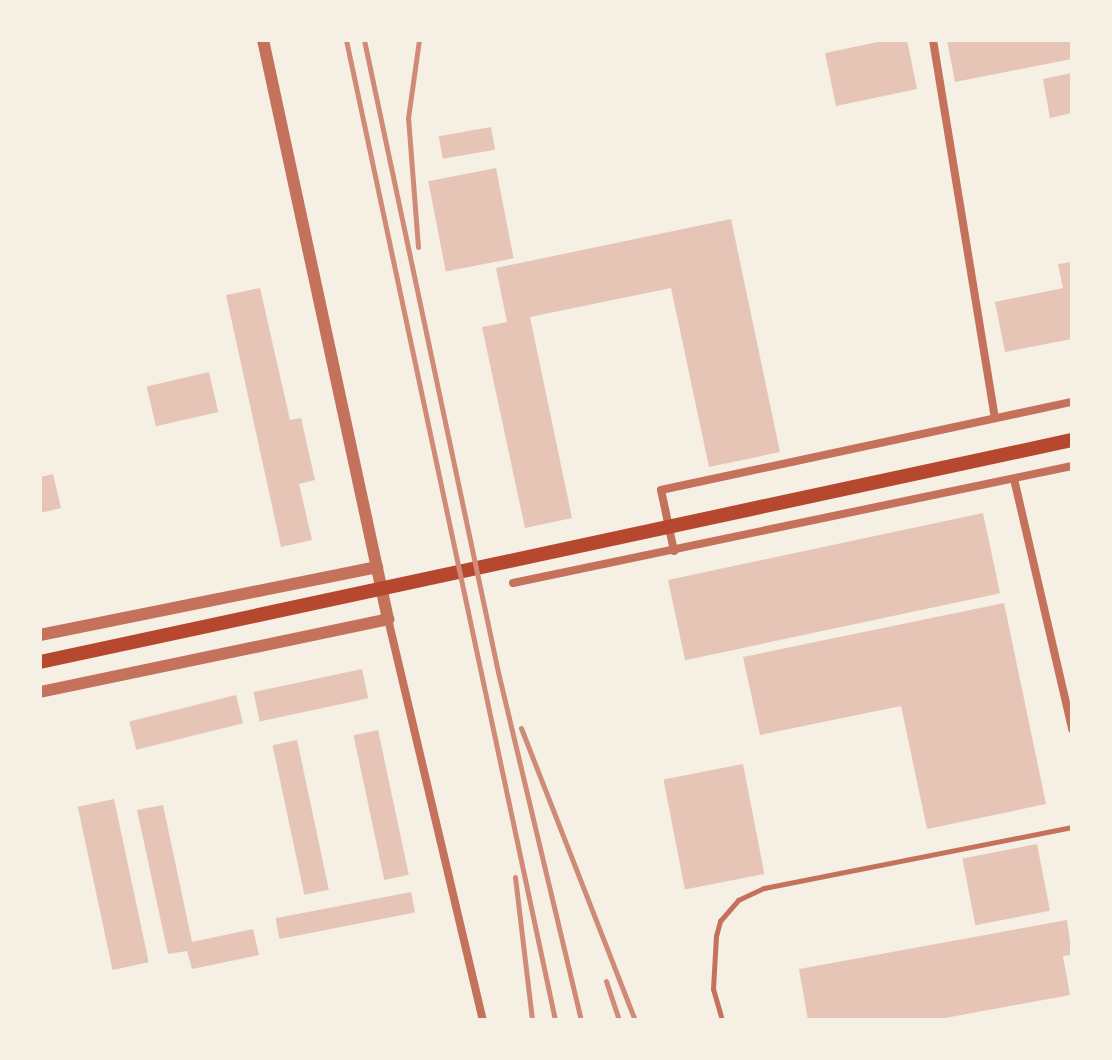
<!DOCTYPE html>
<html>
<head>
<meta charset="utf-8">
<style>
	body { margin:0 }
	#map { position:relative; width:1112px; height:1060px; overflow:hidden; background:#f6efe4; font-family:Lora,serif }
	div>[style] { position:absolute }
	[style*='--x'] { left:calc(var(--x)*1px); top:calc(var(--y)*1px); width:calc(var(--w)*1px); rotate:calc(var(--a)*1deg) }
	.building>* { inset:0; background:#e6c5b7; transform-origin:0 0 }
	.service>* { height:5px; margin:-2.5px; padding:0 2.5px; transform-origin:2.5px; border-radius:2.5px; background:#c5725c }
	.minor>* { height:8px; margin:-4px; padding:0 4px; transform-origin:4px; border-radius:4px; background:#c5725c }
	.tertiary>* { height:12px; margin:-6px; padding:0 6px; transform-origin:6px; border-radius:6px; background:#c5725c }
	.secondary>* { height:14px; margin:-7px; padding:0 7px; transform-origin:7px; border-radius:7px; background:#b5482f }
	.rail>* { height:5px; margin:-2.5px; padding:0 2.5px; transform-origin:2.5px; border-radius:2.5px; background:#cf8b77 }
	span { translate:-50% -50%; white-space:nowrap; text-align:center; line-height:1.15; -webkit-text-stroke:8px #f6efe4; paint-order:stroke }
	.frame { position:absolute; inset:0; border:42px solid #f6efe4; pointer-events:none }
</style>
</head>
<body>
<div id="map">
	<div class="building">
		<i style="clip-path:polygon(888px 40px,907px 40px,917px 89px,836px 106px,825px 53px)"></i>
		<i style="clip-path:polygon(947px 40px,1072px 40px,1072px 59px,955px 82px)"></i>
		<i style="clip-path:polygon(1072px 73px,1072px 113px,1050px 118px,1043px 79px)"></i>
		<i style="left:491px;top:127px;width:23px;height:53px;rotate:80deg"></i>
		<i style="left:496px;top:168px;width:92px;height:69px;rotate:79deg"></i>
		<i style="clip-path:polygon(731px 219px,780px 452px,709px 467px,671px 288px,530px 317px,572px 518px,525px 528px,482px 327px,507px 322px,496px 268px)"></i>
		<i style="clip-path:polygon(1072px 262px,1072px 339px,1005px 352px,995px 302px,1063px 288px,1058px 264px)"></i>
		<i style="clip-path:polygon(260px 288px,290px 420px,301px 418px,315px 480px,299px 484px,312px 540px,281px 547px,226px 295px)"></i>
		<i style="left:209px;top:372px;width:41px;height:64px;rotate:77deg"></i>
		<i style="clip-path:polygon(53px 474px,61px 508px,40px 513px,40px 477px)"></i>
		<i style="left:983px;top:513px;width:82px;height:322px;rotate:78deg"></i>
		<i style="clip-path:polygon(1004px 603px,1046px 804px,927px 829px,901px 706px,760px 735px,743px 657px)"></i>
		<i style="left:362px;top:669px;width:30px;height:111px;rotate:78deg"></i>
		<i style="left:236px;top:695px;width:29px;height:110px;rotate:76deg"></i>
		<i style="left:378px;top:730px;width:148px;height:25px;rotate:78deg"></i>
		<i style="left:297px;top:740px;width:153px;height:25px;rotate:78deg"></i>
		<i style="left:743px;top:764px;width:112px;height:81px;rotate:79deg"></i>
		<i style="left:114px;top:799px;width:167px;height:37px;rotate:78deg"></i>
		<i style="clip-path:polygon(163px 805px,192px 942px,253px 929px,259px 955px,192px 969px,187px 951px,168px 954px,137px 810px)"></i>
		<i style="left:1037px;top:844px;width:68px;height:76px;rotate:79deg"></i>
		<i style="left:411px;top:892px;width:21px;height:138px;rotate:79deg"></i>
		<i style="clip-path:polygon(1067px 920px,1072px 955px,1063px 956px,1070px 995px,934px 1020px,808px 1020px,799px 969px)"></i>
	</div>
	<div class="service">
		<i style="--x:722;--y:1020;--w:32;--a:-106"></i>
		<i style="--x:713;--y:989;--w:53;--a:-86.8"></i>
		<i style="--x:716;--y:936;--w:16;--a:-75"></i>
		<i style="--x:720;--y:921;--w:28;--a:-49"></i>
		<i style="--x:738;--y:900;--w:29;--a:-25"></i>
		<i style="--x:764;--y:888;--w:314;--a:-11.2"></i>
	</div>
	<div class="minor">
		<i style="--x:933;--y:40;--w:382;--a:80.7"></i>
		<i style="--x:1014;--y:479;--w:257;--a:76.9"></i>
		<i style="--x:674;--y:551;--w:62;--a:-102"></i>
		<i style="--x:661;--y:490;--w:420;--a:-12.1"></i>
		<i style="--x:513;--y:583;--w:571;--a:-11.82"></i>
		<i style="--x:388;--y:619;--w:412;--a:76.7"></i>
	</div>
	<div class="tertiary">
		<i style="--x:40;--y:635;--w:344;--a:-11.4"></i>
		<i style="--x:40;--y:692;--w:356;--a:-11.8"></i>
		<i style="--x:388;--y:619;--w:592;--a:-102.18"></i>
	</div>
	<div class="secondary">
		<i style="--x:40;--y:662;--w:1056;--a:-12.14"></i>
	</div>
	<div class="rail">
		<i style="--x:346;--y:40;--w:1002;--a:77.96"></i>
		<i style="--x:364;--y:40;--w:646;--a:78.03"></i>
		<i style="--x:498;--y:672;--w:358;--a:76.6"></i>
		<i style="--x:418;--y:247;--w:129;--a:-94.4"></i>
		<i style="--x:408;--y:118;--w:79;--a:-82"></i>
		<i style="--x:521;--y:728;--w:313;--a:68.7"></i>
		<i style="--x:515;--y:877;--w:144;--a:83.2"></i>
		<i style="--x:606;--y:981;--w:41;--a:71.6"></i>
	</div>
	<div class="frame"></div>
</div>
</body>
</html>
